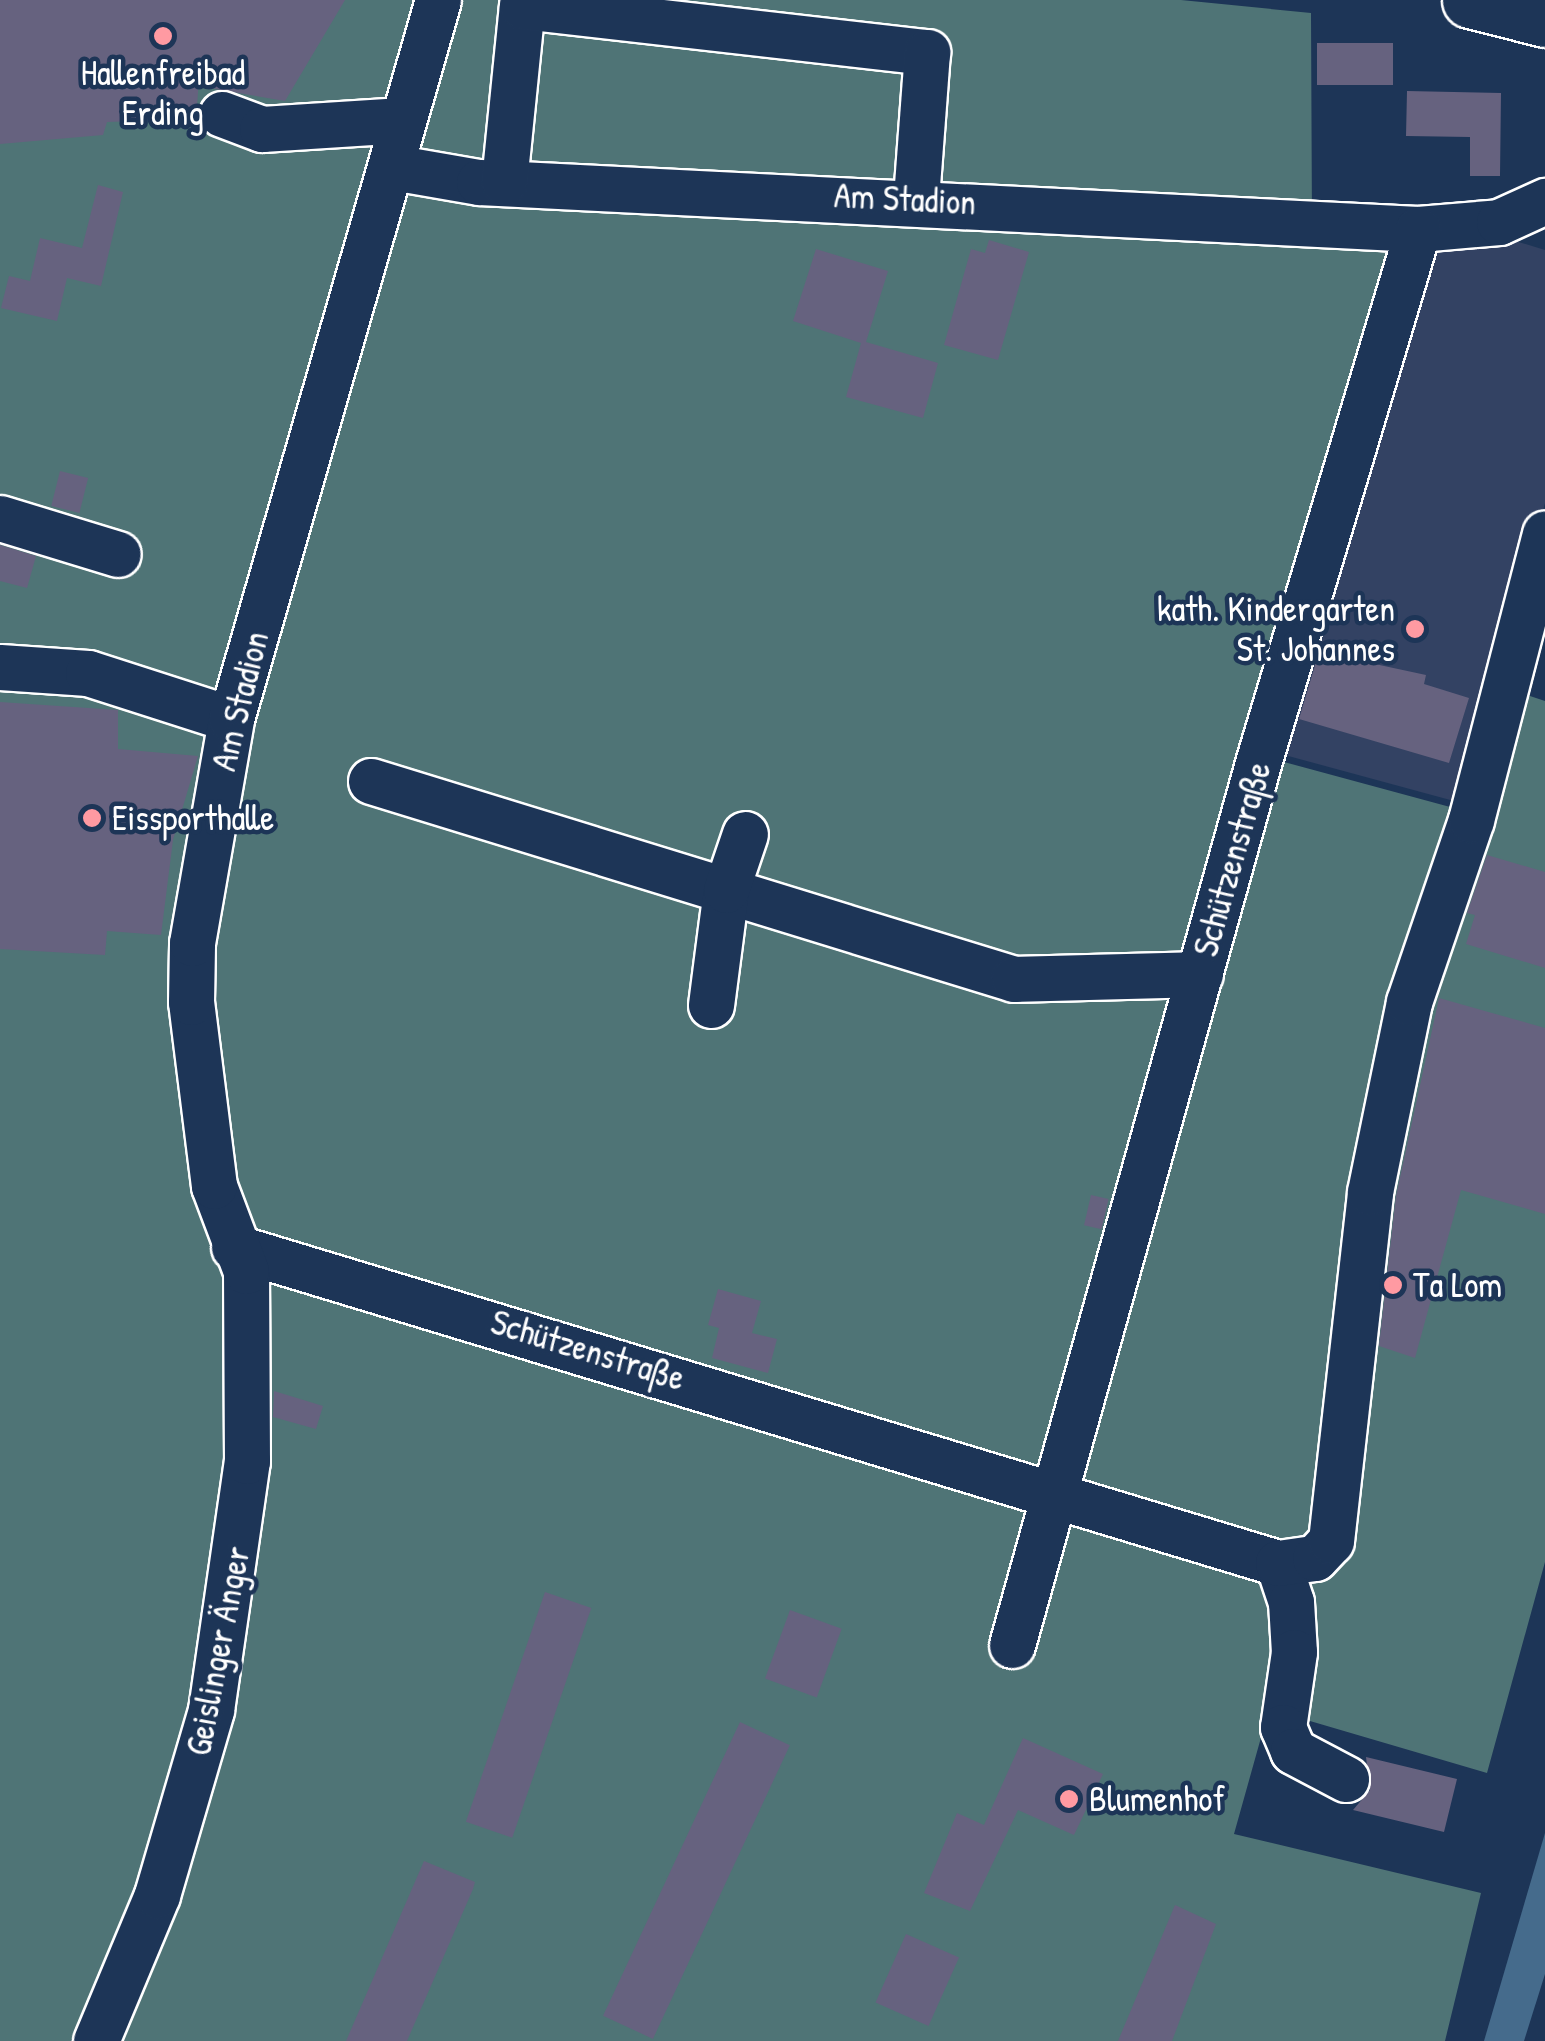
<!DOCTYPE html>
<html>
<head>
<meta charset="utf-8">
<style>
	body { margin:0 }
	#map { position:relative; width:1545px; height:2041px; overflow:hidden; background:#1d3557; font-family:"Patrick Hand",sans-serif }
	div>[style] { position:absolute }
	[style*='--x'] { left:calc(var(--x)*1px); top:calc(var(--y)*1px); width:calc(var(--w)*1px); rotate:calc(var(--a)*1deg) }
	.built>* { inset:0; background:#334263 }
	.green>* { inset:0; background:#4f7476 }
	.water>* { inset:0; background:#456b8c }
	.building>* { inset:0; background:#66627f; transform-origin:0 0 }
	.roads { filter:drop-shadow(2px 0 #fff) drop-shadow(-2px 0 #fff) drop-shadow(0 2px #fff) drop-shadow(0 -2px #fff) }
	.minor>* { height:45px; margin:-22.5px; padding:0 22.5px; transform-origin:22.5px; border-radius:22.5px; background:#1d3557 }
	.major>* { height:55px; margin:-27.5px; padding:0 27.5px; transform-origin:27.5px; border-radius:27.5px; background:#1d3557 }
	.dots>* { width:28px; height:28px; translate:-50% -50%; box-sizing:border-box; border:5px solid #1d3557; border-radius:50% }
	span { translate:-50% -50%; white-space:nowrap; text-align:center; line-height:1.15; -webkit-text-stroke:9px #1d3557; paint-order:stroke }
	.poi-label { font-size:35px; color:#fff }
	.right { translate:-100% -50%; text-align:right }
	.left { translate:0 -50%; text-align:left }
	.street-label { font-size:35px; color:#fff }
</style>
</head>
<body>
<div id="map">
	<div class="built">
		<i style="clip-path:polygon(1499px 236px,1545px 250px,1545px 503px,1465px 804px,1281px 754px,1436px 244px)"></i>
	</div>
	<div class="green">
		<i style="clip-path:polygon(0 0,1181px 0,1311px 13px,1312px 226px,1429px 236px,1273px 759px,1476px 814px,1512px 690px,1545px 701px,1545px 1562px,1487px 1773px,1269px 1709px,1234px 1834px,1481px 1893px,1445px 2041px,107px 2041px,171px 1884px,223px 1715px,261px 1436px,265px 1273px,1210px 1543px,1279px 1582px,1269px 1552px,264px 1267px,256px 1273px,242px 1379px,225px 1606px,188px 1773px,147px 1902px,86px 2041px,0 2041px)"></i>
	</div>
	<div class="water">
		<i style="clip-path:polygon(1545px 1833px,1545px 1974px,1524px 2041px,1484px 2041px)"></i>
	</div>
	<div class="building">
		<i style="clip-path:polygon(0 0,345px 0,285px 101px,215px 89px,199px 79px,196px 119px,107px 122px,103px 135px,0 144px)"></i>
		<i style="left:1317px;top:43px;width:76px;height:42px"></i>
		<i style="clip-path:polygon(1407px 91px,1501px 93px,1500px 176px,1470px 176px,1470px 137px,1406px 136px)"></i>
		<i style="clip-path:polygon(98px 185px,123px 192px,101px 286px,67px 278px,57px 321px,1px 308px,9px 276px,30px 281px,40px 238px,82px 248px)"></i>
		<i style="clip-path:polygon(989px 240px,1029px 252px,998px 360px,944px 345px,971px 249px,985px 253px)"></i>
		<i style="clip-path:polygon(816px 249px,888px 271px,866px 342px,938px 363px,923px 418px,846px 397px,861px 343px,793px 321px)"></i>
		<i style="left:60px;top:471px;width:29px;height:36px;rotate:14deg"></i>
		<i style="clip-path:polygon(0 545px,36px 556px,27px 588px,0 581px)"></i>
		<i style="clip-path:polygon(1319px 652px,1426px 675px,1424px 684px,1469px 698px,1449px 763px,1299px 719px)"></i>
		<i style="clip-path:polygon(0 702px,118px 710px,118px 749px,198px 756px,173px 840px,161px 935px,107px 931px,105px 955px,0 949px)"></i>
		<i style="clip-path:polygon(1487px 855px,1545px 872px,1545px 968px,1466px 944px,1475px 915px,1467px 913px)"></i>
		<i style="clip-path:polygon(1439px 998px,1545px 1028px,1545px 1214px,1461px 1190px,1415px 1358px,1379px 1346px,1396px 1196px)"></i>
		<i style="left:1091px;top:1195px;width:18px;height:31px;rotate:13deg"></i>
		<i style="clip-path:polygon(718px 1289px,761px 1301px,752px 1333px,777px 1339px,768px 1373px,712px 1358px,719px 1328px,708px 1325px)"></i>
		<i style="clip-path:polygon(274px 1391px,323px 1406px,316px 1429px,273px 1417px)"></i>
		<i style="left:545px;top:1592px;width:49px;height:243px;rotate:19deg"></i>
		<i style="left:790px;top:1610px;width:55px;height:73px;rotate:20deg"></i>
		<i style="left:740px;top:1722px;width:55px;height:324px;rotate:25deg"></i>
		<i style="clip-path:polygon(1023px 1738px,1103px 1774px,1074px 1835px,1018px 1810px,970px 1911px,924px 1893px,957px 1813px,984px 1825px)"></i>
		<i style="clip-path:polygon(1366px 1757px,1457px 1779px,1444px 1832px,1353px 1810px,1370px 1790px)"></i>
		<i style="clip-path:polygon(424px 1861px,475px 1882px,473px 1889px,407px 2041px,346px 2041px)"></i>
		<i style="clip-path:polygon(1175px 1905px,1216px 1924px,1172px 2041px,1118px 2041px)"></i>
		<i style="left:906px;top:1934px;width:58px;height:75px;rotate:24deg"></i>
	</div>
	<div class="roads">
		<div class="minor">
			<i style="--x:222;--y:114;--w:43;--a:20.6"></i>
			<i style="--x:262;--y:129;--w:125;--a:-3.7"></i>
			<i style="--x:392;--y:167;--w:88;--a:9.8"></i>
			<i style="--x:479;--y:182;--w:940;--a:2.87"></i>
			<i style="--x:1418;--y:229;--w:81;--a:-4.9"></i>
			<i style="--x:1499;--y:222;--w:51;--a:-24.5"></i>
			<i style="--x:504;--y:182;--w:177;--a:-84.2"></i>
			<i style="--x:522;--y:6;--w:408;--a:6.5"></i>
			<i style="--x:927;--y:52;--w:146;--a:94.3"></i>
			<i style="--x:0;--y:518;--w:123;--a:17"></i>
			<i style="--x:0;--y:667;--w:88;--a:3.9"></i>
			<i style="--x:88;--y:673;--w:150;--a:17.8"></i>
			<i style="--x:371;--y:781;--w:673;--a:17.12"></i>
			<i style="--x:1014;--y:979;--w:186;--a:-1.5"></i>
			<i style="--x:711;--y:1005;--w:116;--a:-82.6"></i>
			<i style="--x:726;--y:890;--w:59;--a:-71.3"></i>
			<i style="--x:234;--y:1247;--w:1091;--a:16.84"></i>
			<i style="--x:1278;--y:1563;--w:41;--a:71.6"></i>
			<i style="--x:1291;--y:1602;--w:50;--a:86.6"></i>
			<i style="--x:1294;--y:1652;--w:76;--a:98.3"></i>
			<i style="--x:1283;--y:1727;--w:26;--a:67"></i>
			<i style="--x:1293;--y:1751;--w:60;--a:27.8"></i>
			<i style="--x:1278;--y:1563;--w:37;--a:-8"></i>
			<i style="--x:1315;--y:1558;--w:23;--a:-47"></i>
			<i style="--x:1331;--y:1541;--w:351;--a:-83.6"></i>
			<i style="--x:1370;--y:1192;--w:194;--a:-78.4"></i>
			<i style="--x:1409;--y:1002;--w:192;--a:-71.2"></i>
			<i style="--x:1471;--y:820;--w:296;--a:-75.5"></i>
			<i style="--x:1012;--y:1645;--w:919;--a:-74.41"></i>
			<i style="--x:1259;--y:760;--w:554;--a:-73.33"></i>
			<i style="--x:96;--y:2041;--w:158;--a:-67.3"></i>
			<i style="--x:157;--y:1895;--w:193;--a:-73.7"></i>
			<i style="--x:211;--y:1710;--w:252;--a:-81.8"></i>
			<i style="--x:247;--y:1461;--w:190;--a:-90.3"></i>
			<i style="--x:246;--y:1271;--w:91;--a:-110.6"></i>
			<i style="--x:214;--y:1186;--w:185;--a:-97.1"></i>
			<i style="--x:191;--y:1002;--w:59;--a:-89"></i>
			<i style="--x:192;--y:943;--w:227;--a:-80.1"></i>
			<i style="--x:231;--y:719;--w:748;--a:-73.94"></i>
		</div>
		<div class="major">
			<i style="--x:1470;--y:0;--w:77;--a:14.2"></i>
		</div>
	</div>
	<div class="dots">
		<i style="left:163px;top:36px;background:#ff9aa2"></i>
		<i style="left:1415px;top:629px;background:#ff9aa2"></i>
		<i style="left:92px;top:818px;background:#ff9aa2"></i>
		<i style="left:1393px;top:1285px;background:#ff9aa2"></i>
		<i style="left:1069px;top:1799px;background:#ff9aa2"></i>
	</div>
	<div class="poi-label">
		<span style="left:163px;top:93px">Hallenfreibad<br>Erding</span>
		<span class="right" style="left:1395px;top:629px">kath. Kindergarten<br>St. Johannes</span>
		<span class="left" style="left:112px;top:818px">Eissporthalle</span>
		<span class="left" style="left:1413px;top:1285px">Ta Lom</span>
		<span class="left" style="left:1089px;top:1799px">Blumenhof</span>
	</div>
	<div class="street-label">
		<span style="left:905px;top:199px;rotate:3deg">Am Stadion</span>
		<span style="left:240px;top:701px;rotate:-76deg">Am Stadion</span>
		<span style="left:1232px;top:859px;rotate:-74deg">Schützenstraße</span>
		<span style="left:588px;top:1350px;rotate:17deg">Schützenstraße</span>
		<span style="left:218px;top:1651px;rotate:-79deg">Geislinger Änger</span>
	</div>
</div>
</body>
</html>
